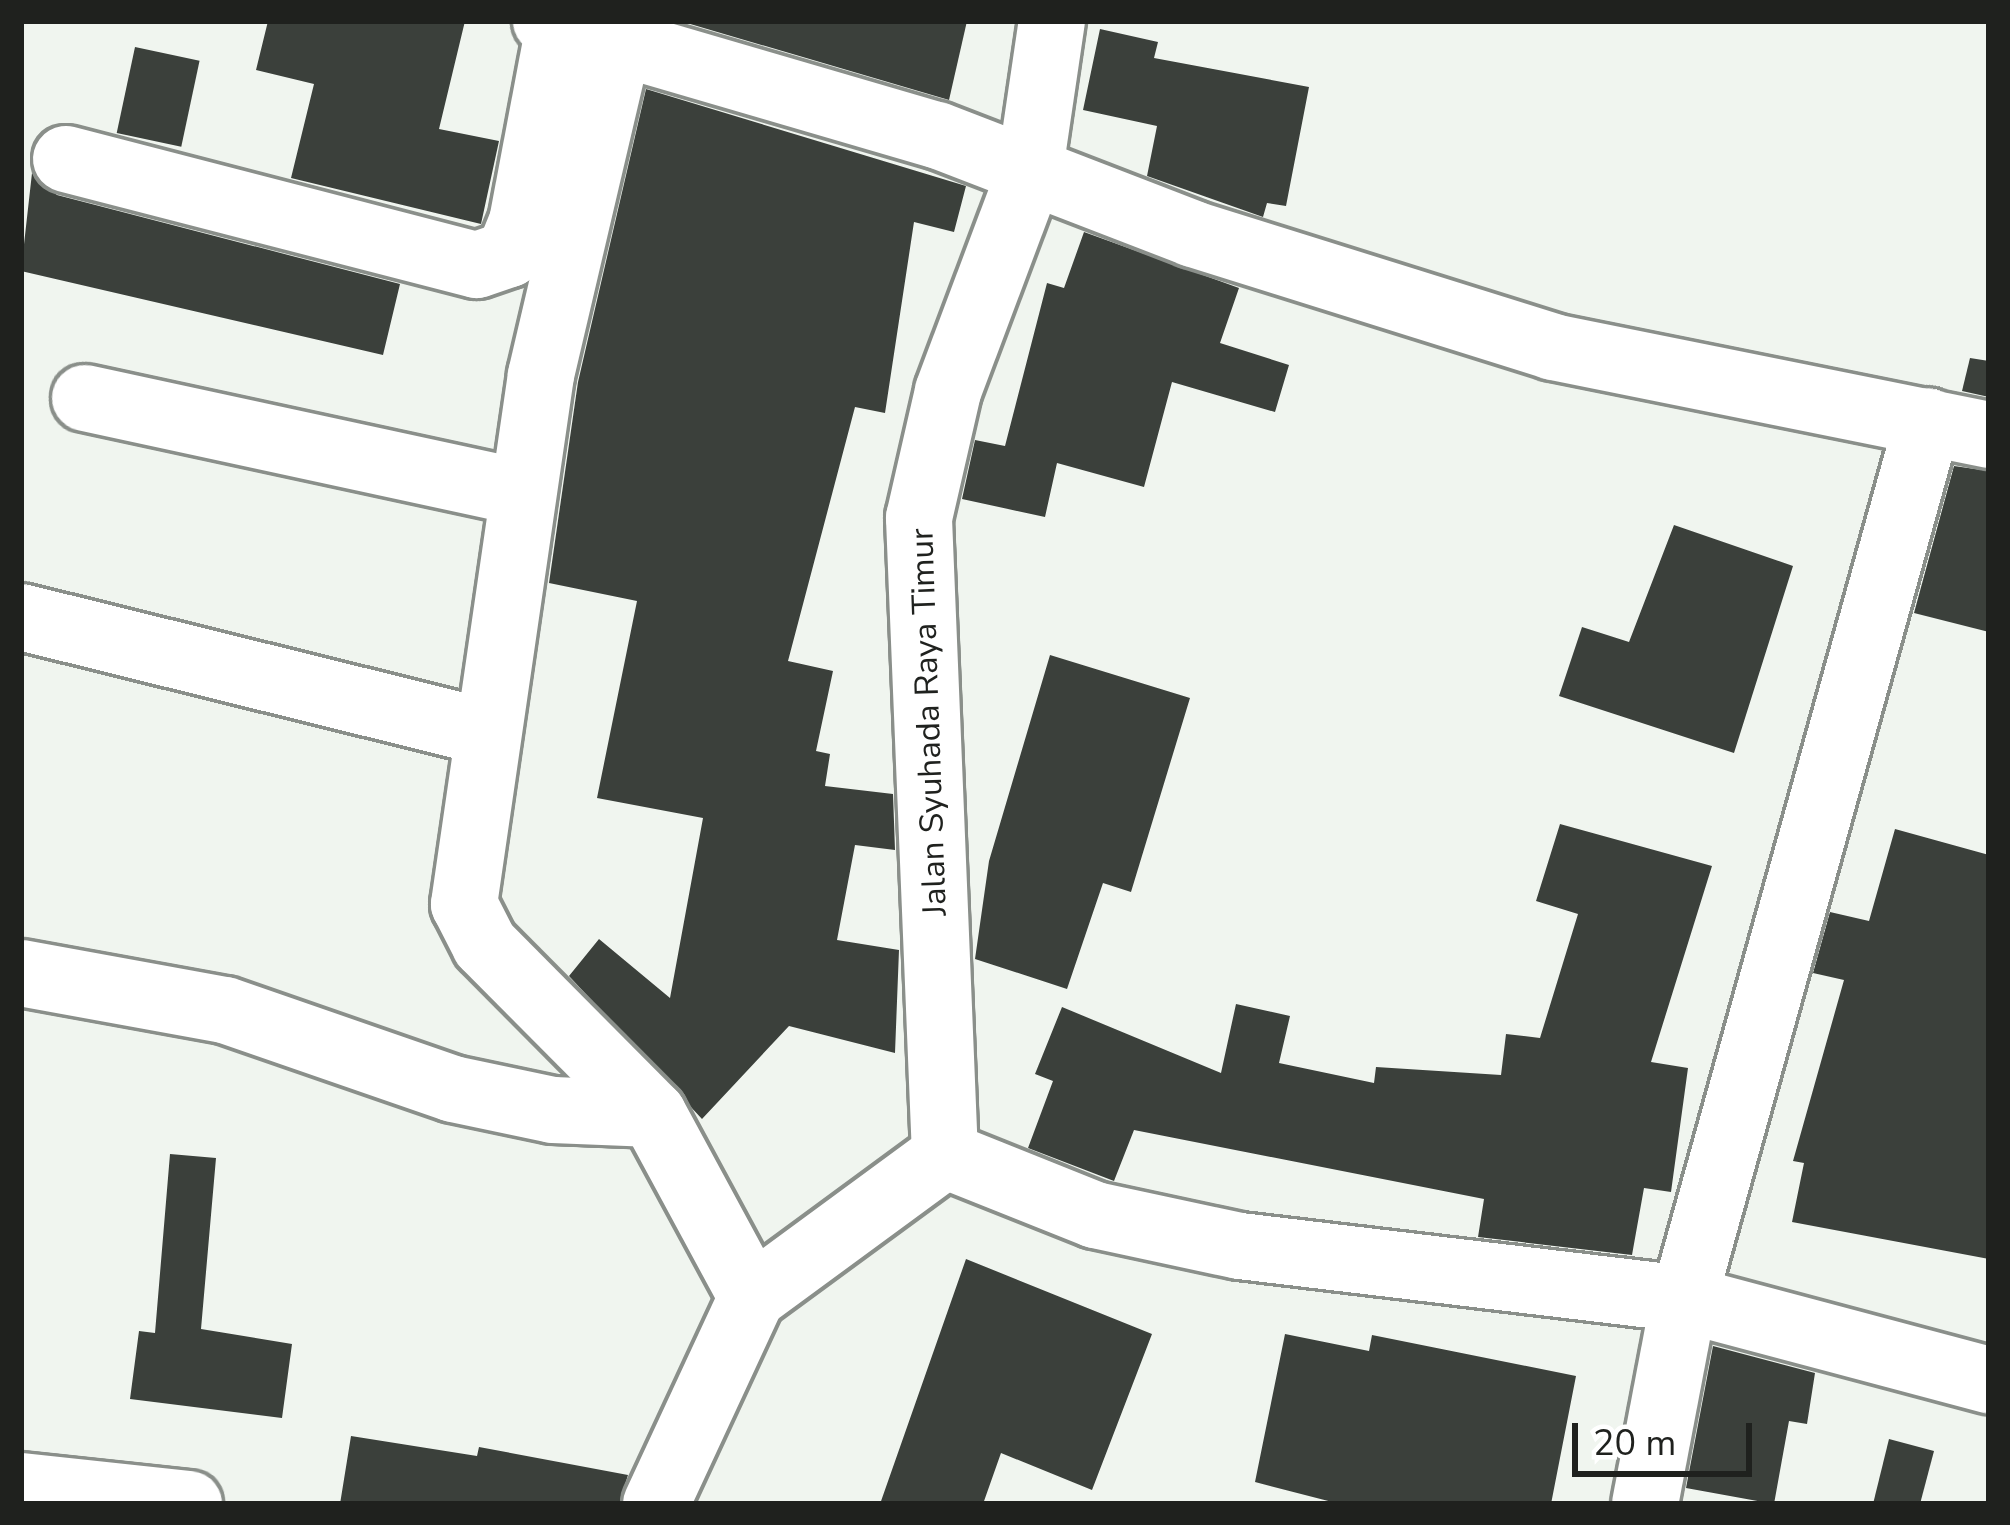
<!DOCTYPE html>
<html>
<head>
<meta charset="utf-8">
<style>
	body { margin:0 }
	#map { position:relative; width:2010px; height:1525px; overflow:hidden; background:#f0f5ef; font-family:"Nunito Sans",sans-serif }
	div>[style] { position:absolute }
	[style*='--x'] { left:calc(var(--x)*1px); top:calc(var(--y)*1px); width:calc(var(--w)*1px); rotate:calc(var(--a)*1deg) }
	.building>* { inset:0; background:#3b403b; transform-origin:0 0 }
	.roads { filter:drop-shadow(3px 0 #8a8f8a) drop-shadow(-3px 0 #8a8f8a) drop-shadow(0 3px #8a8f8a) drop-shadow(0 -3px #8a8f8a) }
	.minor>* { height:66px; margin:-33px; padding:0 33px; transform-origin:33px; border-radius:33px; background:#fff }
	span { translate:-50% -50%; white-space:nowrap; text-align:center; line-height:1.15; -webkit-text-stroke:12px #fff; paint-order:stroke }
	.street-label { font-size:33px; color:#1f211e }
	.frame { position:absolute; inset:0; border:24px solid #1f211e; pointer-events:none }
	.scale { position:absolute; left:1572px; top:1423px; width:180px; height:54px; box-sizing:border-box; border:6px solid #1f211e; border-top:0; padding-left:15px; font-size:36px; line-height:42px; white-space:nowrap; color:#1f211e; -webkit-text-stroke:9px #fff; paint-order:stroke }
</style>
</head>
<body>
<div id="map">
	<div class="building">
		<i style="clip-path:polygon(268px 21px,465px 21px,439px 129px,499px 141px,481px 224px,291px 178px,314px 84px,256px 70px)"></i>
		<i style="clip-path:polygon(680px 21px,967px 21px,949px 100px)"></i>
		<i style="clip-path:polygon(1100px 29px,1158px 42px,1154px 58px,1309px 87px,1286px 206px,1267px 203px,1263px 217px,1147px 176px,1157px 126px,1083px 110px)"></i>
		<i style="left:135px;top:47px;width:66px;height:88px;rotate:12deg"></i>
		<i style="clip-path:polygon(646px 89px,966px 186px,954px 232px,914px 222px,885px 413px,855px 407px,788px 661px,833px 671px,816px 751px,830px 754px,825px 786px,893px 794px,895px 850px,855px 845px,837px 940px,899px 950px,895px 1053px,789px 1026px,702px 1119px,569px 976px,599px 939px,670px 998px,703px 818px,597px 798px,637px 601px,549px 583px,578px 382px)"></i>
		<i style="clip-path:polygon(32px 173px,57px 195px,400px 284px,383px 355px,21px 271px)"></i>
		<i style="clip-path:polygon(1084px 232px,1239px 288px,1220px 343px,1289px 365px,1275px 412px,1172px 382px,1144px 487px,1057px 463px,1045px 517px,962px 499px,975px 440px,1005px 446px,1047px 283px,1064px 288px)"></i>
		<i style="clip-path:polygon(1970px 358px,1989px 361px,1989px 397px,1962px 391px)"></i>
		<i style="clip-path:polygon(1954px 466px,1989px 471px,1989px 632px,1914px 613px)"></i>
		<i style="clip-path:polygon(1674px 525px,1793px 566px,1734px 753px,1559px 696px,1582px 627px,1629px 642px)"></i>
		<i style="clip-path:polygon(1050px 655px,1190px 698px,1131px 892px,1103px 883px,1067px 989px,975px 959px,989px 861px)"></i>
		<i style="clip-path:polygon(1560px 824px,1712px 866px,1651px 1062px,1688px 1068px,1671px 1192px,1644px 1188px,1632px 1255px,1478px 1237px,1484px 1199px,1134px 1130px,1114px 1181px,1028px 1148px,1053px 1081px,1035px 1074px,1062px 1007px,1221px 1073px,1236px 1004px,1290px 1016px,1279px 1063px,1374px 1083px,1376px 1067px,1501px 1075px,1506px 1034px,1540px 1038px,1578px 914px,1536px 901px)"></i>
		<i style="clip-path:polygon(1895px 829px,1989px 855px,1989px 1259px,1792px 1222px,1804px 1163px,1793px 1161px,1844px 980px,1813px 973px,1830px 912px,1869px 921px)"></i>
		<i style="clip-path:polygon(170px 1154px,216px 1158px,201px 1329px,292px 1344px,282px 1418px,130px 1399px,139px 1331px,155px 1333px)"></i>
		<i style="clip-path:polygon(966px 1259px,1152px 1334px,1092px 1490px,1001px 1453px,983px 1504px,880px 1504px)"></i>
		<i style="clip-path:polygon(1285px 1334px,1369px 1351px,1372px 1335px,1576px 1376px,1551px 1504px,1340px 1504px,1255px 1482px)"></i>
		<i style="clip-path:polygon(1713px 1346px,1815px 1373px,1807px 1424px,1789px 1421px,1774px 1504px,1686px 1488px)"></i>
		<i style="clip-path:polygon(351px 1436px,477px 1456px,479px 1447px,628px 1475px,619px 1504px,340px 1504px)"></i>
		<i style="clip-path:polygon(1889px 1439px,1934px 1451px,1920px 1504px,1873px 1504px)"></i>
	</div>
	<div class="roads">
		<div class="minor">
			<i style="--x:546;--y:21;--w:407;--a:16.3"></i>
			<i style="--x:937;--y:135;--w:274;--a:21.1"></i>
			<i style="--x:1193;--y:234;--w:377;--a:17.4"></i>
			<i style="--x:1553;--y:347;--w:445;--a:11.4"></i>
			<i style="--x:624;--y:21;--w:364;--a:103.2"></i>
			<i style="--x:541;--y:375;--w:535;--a:98.28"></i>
			<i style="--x:464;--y:904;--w:46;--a:62.9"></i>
			<i style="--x:485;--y:945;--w:238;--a:45.2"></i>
			<i style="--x:653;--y:1114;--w:208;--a:61.6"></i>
			<i style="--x:66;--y:159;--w:424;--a:14.5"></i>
			<i style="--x:477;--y:265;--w:34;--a:-19"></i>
			<i style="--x:509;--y:254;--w:35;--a:-68"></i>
			<i style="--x:522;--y:222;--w:199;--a:-79.3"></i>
			<i style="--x:85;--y:398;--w:446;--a:12.2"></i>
			<i style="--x:21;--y:617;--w:475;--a:13.9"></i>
			<i style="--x:21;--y:973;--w:207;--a:10.3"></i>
			<i style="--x:225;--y:1010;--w:241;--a:19.1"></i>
			<i style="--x:453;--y:1089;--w:102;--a:11.9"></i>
			<i style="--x:553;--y:1110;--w:100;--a:2.3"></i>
			<i style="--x:945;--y:1155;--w:162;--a:21.8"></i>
			<i style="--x:1095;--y:1215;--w:148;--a:12.1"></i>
			<i style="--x:1240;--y:1246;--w:447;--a:6.8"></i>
			<i style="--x:1684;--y:1299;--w:316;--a:14.9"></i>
			<i style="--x:21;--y:1486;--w:169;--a:6.1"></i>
			<i style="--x:656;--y:1504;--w:228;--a:-65.1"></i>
			<i style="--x:752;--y:1297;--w:240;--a:-36.3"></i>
			<i style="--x:945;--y:1155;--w:638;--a:-92.34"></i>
			<i style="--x:919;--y:518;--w:130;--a:-77.1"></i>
			<i style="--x:948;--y:391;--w:230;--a:-69.4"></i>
			<i style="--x:1029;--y:176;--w:157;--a:-81.6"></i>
			<i style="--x:1645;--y:1504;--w:209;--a:-79.2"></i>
			<i style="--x:1684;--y:1299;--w:911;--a:-74.47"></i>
		</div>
	</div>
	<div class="street-label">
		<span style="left:929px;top:722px;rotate:-92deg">Jalan Syuhada Raya Timur</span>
	</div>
	<div class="frame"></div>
	<div class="scale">20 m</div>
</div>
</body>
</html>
